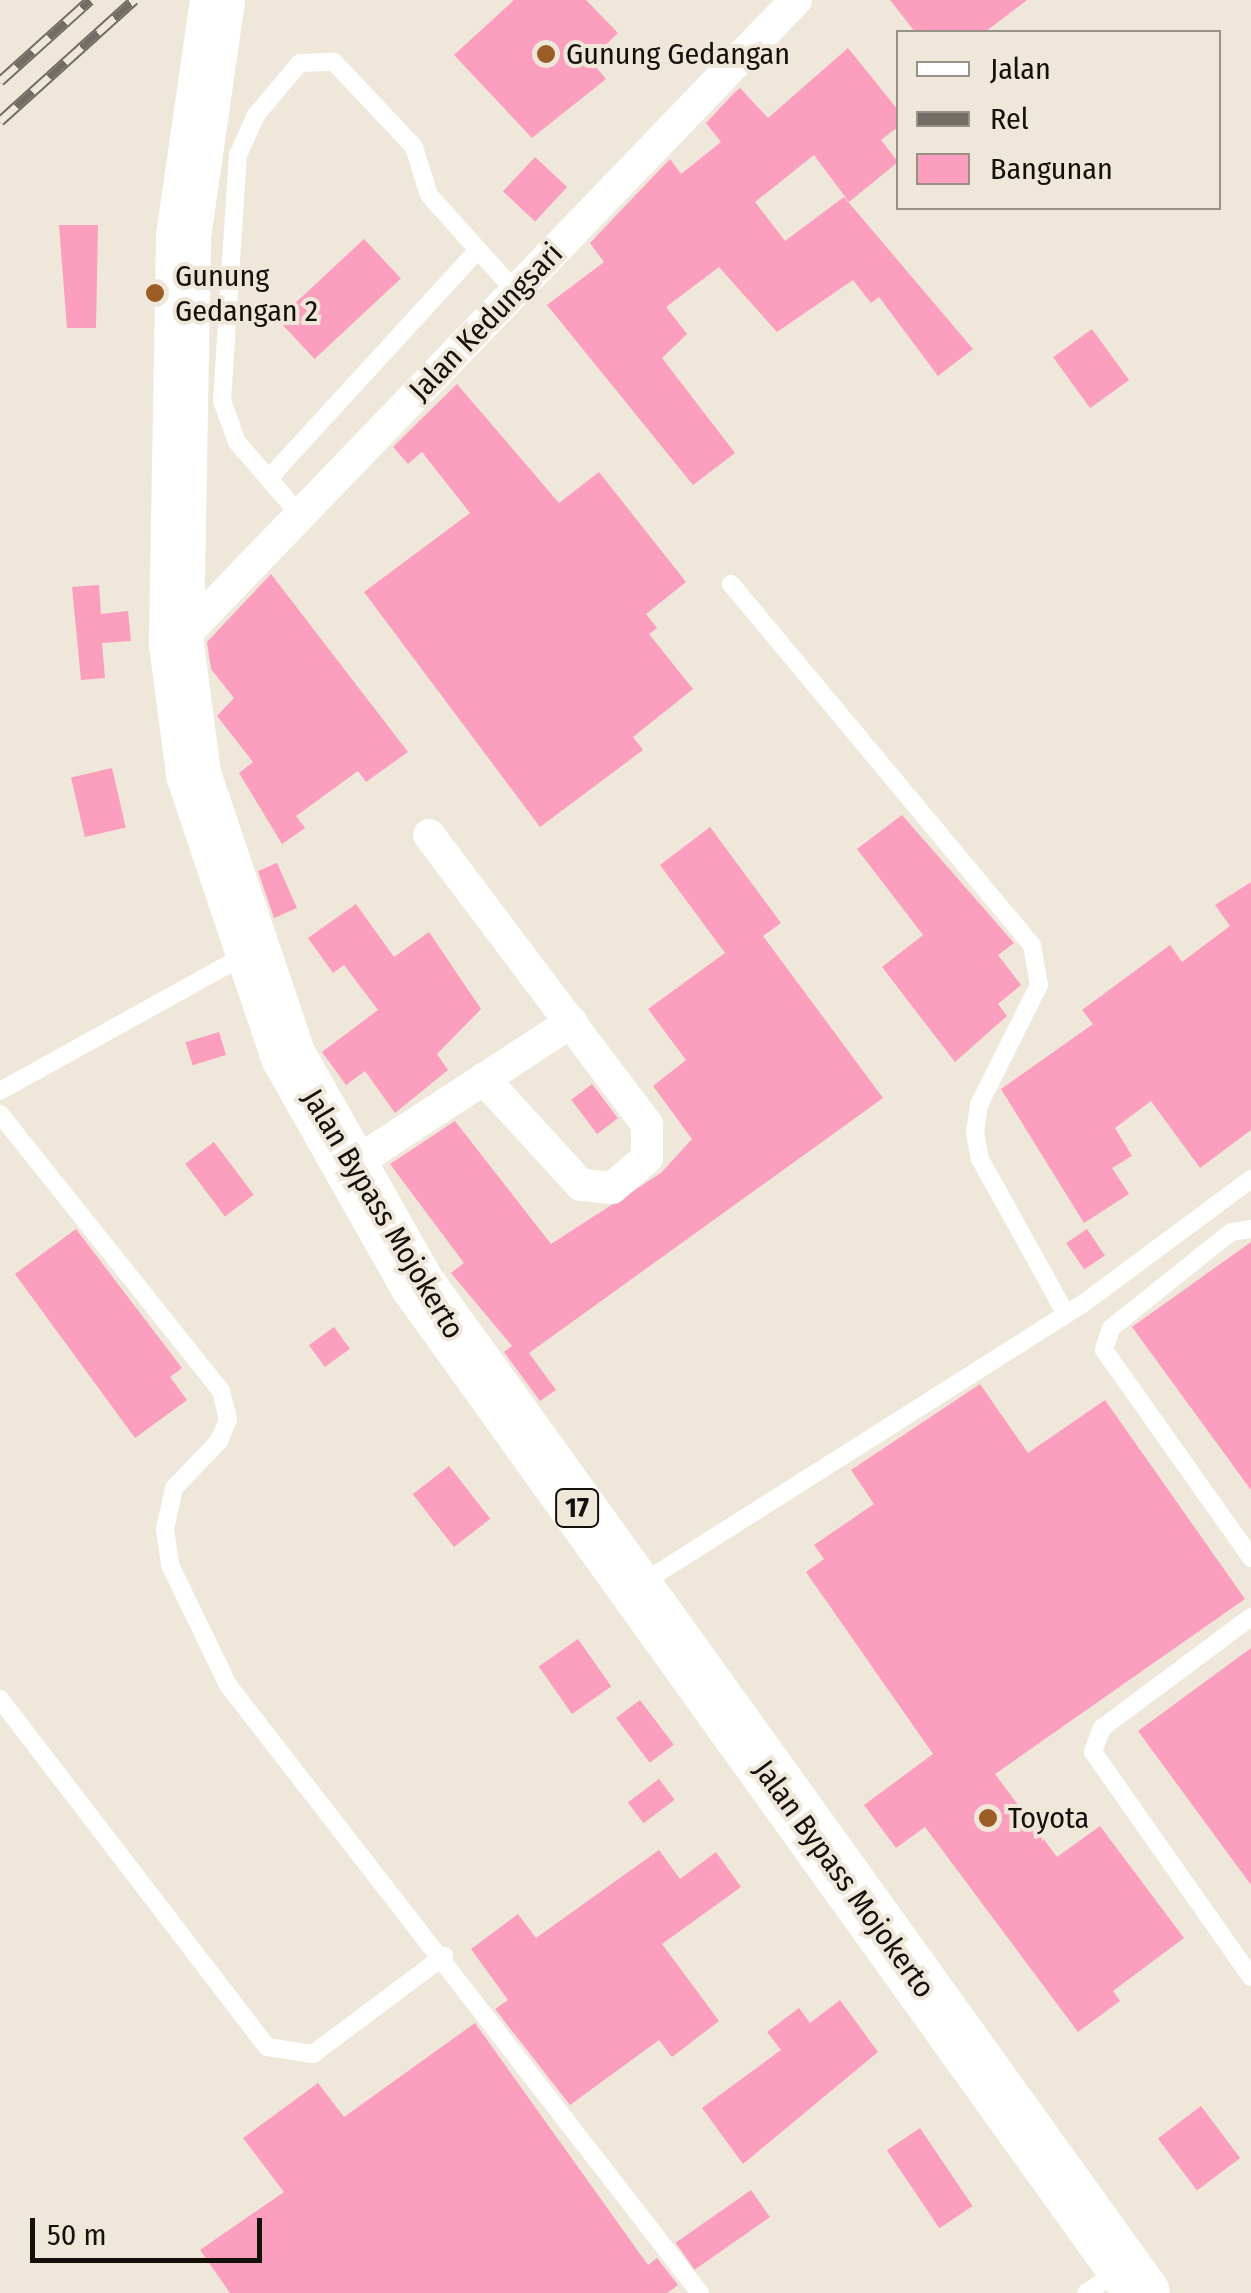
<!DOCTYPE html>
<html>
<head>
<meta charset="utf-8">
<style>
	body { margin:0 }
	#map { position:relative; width:1251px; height:2293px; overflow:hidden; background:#efe7d9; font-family:"Fira Sans Condensed",sans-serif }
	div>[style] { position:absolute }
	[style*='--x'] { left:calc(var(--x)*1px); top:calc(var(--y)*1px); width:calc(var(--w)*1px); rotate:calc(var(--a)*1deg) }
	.building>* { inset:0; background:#fc9ebd; transform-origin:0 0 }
	.service>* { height:18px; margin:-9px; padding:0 9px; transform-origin:9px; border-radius:9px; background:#fff }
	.minor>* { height:32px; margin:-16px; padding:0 16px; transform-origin:16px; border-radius:16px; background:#fff }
	.trunk>* { height:55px; margin:-27.5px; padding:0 27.5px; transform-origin:27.5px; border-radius:27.5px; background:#fff }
	.rail>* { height:11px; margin-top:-5.5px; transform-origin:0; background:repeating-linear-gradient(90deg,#efe7d9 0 22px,#726c64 0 44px); box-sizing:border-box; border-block:2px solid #726c64 }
	.dots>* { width:28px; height:28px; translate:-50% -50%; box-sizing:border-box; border:5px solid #efe7d9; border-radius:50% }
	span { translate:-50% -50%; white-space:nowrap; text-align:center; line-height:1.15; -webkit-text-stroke:8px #efe7d9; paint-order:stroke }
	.shield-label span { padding:2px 8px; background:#efe7d9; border:2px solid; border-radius:8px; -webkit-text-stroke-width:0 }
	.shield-label { font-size:28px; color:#14110d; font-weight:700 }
	.poi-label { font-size:30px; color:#14110d }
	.left { translate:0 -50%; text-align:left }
	.street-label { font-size:30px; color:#14110d }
	.legend { position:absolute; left:896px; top:30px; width:325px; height:180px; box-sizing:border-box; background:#efe7d9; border:2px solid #979187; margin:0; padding:12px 18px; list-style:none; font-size:30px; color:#14110d }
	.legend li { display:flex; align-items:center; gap:20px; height:50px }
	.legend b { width:50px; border:2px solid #979187 }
	.scale { position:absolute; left:30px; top:2218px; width:232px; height:45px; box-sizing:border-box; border:5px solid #14110d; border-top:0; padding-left:12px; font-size:30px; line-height:35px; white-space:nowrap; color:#14110d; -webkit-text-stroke:8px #efe7d9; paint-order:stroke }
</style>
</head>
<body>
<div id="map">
	<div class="building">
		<i style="clip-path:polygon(514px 0,586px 0,618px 33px,590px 60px,606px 79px,532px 138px,454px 55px)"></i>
		<i style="clip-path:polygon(890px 0,1027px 0,985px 32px,915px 32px)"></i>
		<i style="clip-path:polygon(848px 48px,898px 110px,898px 127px,881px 140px,898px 162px,849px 202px,814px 155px,755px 202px,785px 241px,844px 197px,973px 349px,938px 376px,879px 297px,871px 303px,853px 280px,777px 332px,719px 267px,666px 307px,687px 334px,662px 358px,735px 453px,693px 485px,547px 305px,604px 262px,590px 243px,670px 159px,681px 174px,721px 142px,706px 123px,734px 93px,740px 88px,768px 118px)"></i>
		<i style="left:535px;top:157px;width:44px;height:47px;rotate:43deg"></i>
		<i style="clip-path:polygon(59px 225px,98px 225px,96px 328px,67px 328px)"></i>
		<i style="left:364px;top:239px;width:54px;height:118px;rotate:47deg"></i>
		<i style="left:1092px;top:329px;width:63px;height:48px;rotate:54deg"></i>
		<i style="clip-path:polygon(457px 384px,559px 503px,599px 472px,686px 582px,646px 614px,657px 628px,649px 634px,693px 689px,633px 737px,643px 750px,540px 827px,364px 592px,470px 513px,422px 452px,408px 464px,393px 447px)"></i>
		<i style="clip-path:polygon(271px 574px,408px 752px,366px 782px,358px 771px,296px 816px,305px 828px,282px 844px,239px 773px,253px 762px,217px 716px,234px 698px,211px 669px,207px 642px)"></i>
		<i style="clip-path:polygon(99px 585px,101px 614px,128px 611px,131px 641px,102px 643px,105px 678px,81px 680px,72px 587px)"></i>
		<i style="left:112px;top:768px;width:61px;height:42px;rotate:77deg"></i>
		<i style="clip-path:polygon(902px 815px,1014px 943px,998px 955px,1021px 985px,998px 1004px,1007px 1016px,955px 1062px,882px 967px,923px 935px,857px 849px)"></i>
		<i style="clip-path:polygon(710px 827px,781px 923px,763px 936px,883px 1098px,529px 1353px,556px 1390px,540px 1401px,504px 1352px,512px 1346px,451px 1273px,464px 1263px,390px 1164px,455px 1121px,551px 1244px,661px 1173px,692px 1139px,653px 1086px,686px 1060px,648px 1009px,725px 953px,660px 865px)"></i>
		<i style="clip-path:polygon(277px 863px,297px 908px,274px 918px,258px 871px)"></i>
		<i style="clip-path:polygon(1251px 882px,1251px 1130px,1200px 1168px,1151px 1101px,1115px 1128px,1132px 1156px,1112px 1168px,1129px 1194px,1084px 1223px,1001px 1089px,1093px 1024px,1082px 1010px,1170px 945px,1182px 962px,1230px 926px,1215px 905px)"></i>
		<i style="clip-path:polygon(356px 904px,394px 957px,429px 932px,481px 1009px,437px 1054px,448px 1070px,395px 1113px,365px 1071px,346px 1085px,322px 1052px,378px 1010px,344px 965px,333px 973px,308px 938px)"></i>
		<i style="left:219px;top:1032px;width:24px;height:35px;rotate:73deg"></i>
		<i style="left:592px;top:1084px;width:43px;height:26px;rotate:53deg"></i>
		<i style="left:214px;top:1142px;width:66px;height:36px;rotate:53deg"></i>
		<i style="clip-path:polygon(76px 1229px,182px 1368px,170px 1377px,187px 1400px,135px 1438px,15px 1274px)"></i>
		<i style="left:1087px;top:1229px;width:32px;height:25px;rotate:56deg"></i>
		<i style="clip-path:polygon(1251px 1242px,1251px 1490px,1132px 1327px)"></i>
		<i style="left:334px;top:1327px;width:27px;height:31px;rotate:54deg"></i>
		<i style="clip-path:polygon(980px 1384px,1028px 1453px,1105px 1400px,1245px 1599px,995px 1774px,1057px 1857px,1100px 1826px,1184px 1938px,1113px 1991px,1120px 2001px,1078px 2032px,925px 1827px,896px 1848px,864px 1805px,933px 1754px,806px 1572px,824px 1559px,814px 1545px,874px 1504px,851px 1470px)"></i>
		<i style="left:449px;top:1466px;width:67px;height:46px;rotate:52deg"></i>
		<i style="left:578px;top:1639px;width:58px;height:48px;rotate:55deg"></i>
		<i style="clip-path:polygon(1251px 1648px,1251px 1885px,1138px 1731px)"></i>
		<i style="left:640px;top:1700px;width:56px;height:30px;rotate:53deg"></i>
		<i style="left:659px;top:1779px;width:26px;height:39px;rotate:53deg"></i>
		<i style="clip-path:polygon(659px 1850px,680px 1879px,716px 1852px,741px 1887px,662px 1944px,719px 2021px,672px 2057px,659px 2040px,570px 2105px,495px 2009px,508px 2000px,471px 1949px,518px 1914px,536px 1938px)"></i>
		<i style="clip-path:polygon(840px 2000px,878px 2052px,743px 2164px,702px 2108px,781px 2050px,767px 2032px,799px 2008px,810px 2023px)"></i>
		<i style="clip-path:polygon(475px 2023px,648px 2265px,657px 2258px,678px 2285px,667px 2293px,230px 2293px,200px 2250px,284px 2192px,243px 2138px,318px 2083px,344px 2117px)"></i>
		<i style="left:1201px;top:2106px;width:65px;height:54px;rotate:53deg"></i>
		<i style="left:920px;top:2128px;width:94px;height:40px;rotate:56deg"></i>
		<i style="left:751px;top:2190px;width:33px;height:92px;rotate:55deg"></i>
	</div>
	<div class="service">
		<i style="--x:269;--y:478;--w:309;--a:-47.5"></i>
		<i style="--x:300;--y:515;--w:96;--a:-130.8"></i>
		<i style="--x:237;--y:442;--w:44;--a:-110.1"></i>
		<i style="--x:222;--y:401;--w:247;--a:-86.3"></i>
		<i style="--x:238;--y:155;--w:44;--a:-65.8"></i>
		<i style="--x:256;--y:115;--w:68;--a:-49.8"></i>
		<i style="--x:300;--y:63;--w:34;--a:-2"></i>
		<i style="--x:334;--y:62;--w:117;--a:46.7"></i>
		<i style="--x:414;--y:147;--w:50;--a:72.6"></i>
		<i style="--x:429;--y:195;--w:129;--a:48.1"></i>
		<i style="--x:731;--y:584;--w:470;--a:50.2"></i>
		<i style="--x:1032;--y:945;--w:41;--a:80.1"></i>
		<i style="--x:1039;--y:985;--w:134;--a:116.6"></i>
		<i style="--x:979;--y:1105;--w:28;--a:98"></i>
		<i style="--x:975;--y:1133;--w:26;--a:79"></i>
		<i style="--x:980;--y:1159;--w:177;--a:61"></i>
		<i style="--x:0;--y:1091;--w:285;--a:-29"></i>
		<i style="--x:0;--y:1114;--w:354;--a:51.4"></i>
		<i style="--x:221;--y:1391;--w:29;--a:76"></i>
		<i style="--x:228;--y:1419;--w:24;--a:112"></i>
		<i style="--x:219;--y:1441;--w:65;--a:133.8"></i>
		<i style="--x:174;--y:1488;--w:42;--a:102.4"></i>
		<i style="--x:165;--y:1529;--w:36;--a:82"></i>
		<i style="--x:170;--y:1565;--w:133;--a:64.2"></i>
		<i style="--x:228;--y:1685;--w:770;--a:52.18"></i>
		<i style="--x:1251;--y:1229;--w:20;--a:171"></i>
		<i style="--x:1231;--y:1232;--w:154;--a:141.3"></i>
		<i style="--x:1111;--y:1328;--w:23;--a:108"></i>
		<i style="--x:1104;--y:1350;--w:255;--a:54.7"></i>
		<i style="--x:639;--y:1585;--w:527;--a:-32.36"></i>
		<i style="--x:1084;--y:1303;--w:208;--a:-36.6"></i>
		<i style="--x:1251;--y:1617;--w:186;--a:143.3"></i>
		<i style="--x:1102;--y:1728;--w:26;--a:111"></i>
		<i style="--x:1093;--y:1752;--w:275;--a:54.9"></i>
		<i style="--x:0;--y:1699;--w:439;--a:52.5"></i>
		<i style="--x:267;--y:2047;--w:47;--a:8.7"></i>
		<i style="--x:313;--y:2054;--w:164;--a:-36.8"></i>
		<i style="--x:1086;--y:2293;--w:40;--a:-34"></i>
	</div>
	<div class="minor">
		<i style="--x:176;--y:644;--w:894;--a:-46.09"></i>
		<i style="--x:429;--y:835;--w:362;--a:53"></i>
		<i style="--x:647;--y:1124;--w:34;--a:90"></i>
		<i style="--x:647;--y:1158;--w:46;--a:139.4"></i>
		<i style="--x:612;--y:1188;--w:31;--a:-174"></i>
		<i style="--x:581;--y:1185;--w:144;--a:-132.5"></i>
		<i style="--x:352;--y:1165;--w:262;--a:-33.1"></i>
	</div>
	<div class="trunk">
		<i style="--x:217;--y:0;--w:239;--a:98.2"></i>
		<i style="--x:183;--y:237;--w:407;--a:91"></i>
		<i style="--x:176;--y:644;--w:131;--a:82.5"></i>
		<i style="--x:193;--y:774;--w:298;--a:71.4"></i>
		<i style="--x:288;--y:1056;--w:262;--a:60.5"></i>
		<i style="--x:417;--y:1284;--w:1242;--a:54.3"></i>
	</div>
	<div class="rail">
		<i style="--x:0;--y:81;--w:121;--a:-42"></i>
		<i style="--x:0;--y:121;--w:181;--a:-42.1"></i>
	</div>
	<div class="dots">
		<i style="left:546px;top:54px;background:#9c5c26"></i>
		<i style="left:155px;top:293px;background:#9c5c26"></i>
		<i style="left:988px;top:1818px;background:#9c5c26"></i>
	</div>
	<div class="shield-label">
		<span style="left:577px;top:1508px">17</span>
	</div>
	<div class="poi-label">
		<span class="left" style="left:566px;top:54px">Gunung Gedangan</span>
		<span class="left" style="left:175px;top:293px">Gunung<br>Gedangan 2</span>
		<span class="left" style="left:1008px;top:1818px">Toyota</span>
	</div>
	<div class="street-label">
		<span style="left:486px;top:322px;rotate:-46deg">Jalan Kedungsari</span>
		<span style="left:383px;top:1214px;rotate:59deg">Jalan Bypass Mojokerto</span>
		<span style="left:844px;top:1879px;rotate:54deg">Jalan Bypass Mojokerto</span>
	</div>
	<ul class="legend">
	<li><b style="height:12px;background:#fff"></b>Jalan</li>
	<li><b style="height:12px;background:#726c64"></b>Rel</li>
	<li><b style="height:28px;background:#fc9ebd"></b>Bangunan</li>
	</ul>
	<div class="scale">50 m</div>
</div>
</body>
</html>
